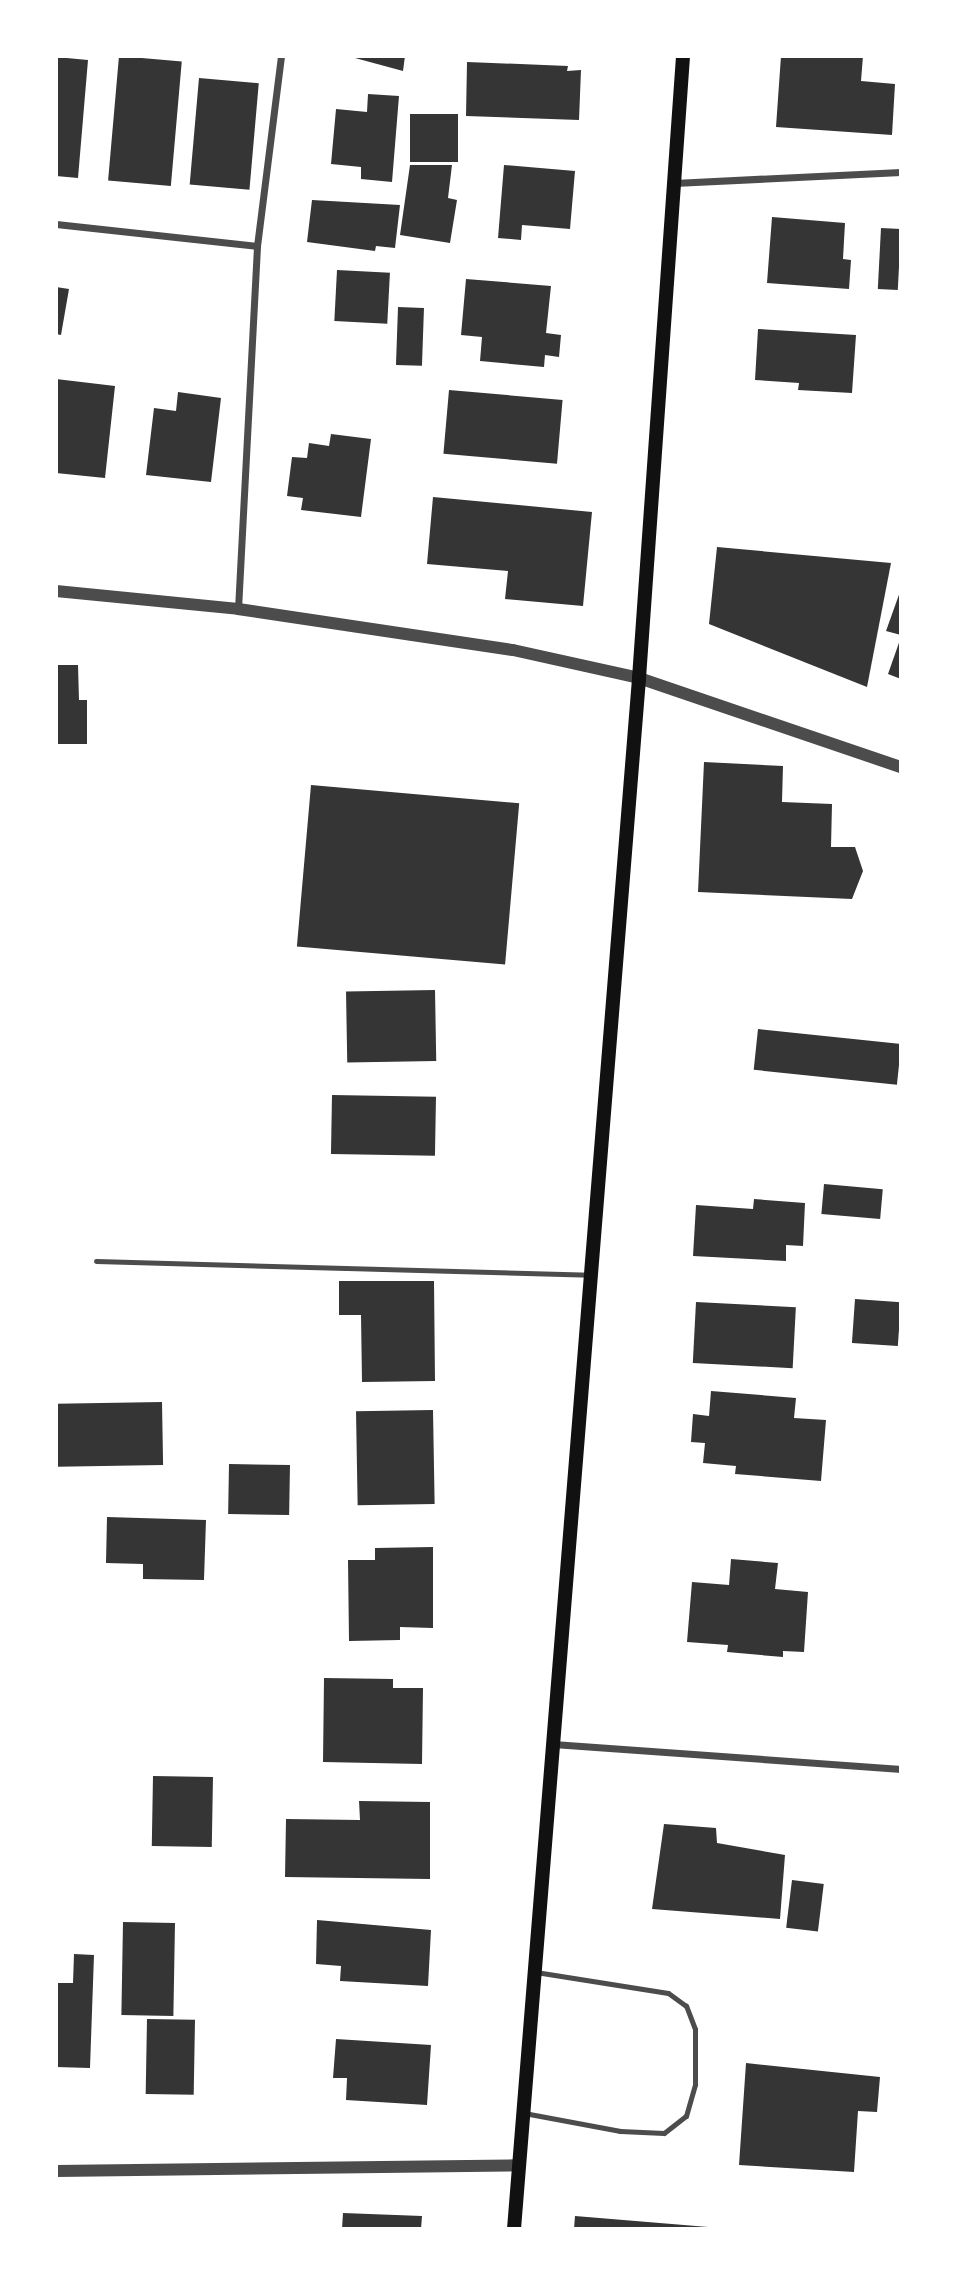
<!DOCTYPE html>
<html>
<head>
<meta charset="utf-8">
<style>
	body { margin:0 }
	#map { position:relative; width:957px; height:2285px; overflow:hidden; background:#fff; font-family:Mulish,sans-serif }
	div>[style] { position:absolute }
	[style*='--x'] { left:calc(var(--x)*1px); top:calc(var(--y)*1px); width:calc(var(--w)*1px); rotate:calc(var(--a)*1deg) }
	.building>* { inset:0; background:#353535; transform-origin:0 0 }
	.service>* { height:5px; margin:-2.5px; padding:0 2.5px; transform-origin:2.5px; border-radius:2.5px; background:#4c4c4c }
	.minor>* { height:7px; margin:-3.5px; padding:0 3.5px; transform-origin:3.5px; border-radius:3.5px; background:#4c4c4c }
	.tertiary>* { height:12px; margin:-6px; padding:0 6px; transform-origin:6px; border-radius:6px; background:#4c4c4c }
	.secondary>* { height:14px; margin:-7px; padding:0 7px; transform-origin:7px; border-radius:7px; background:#111 }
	span { translate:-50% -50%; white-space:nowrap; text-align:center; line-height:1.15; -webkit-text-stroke:6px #fff; paint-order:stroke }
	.frame { position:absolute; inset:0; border:58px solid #fff; pointer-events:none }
</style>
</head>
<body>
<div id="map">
	<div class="building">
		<i style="left:119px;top:56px;width:63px;height:125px;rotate:5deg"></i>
		<i style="clip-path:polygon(405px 56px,403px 71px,355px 58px,355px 56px)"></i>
		<i style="clip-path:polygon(781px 56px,863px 56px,861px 81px,895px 84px,892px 135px,776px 127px)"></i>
		<i style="clip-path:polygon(56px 57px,88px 60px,78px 178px,56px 176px)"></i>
		<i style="clip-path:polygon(467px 62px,568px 66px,567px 71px,581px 70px,579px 120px,466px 116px)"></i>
		<i style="left:199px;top:78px;width:60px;height:107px;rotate:5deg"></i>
		<i style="clip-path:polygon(368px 94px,399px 96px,392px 182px,361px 179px,361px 167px,331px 164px,336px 109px,367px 112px)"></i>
		<i style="left:410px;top:114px;width:48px;height:48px"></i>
		<i style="clip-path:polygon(410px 165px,452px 165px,448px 198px,457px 200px,450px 243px,400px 235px)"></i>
		<i style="clip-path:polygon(504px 165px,575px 171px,570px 229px,522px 225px,521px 240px,498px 238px)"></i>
		<i style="clip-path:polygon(312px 200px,400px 205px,395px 248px,376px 246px,375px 251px,307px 242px)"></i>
		<i style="clip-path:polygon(772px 217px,845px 223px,843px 259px,851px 260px,849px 289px,767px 283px)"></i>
		<i style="left:881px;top:228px;width:20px;height:61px;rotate:3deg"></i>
		<i style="left:337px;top:270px;width:53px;height:51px;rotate:3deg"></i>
		<i style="clip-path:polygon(466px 279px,551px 286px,546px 333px,561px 335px,559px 357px,545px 355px,544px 367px,480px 361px,482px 337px,461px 335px)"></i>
		<i style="clip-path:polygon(56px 287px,69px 289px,61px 335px,56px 334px)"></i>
		<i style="left:398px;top:307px;width:26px;height:58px;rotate:2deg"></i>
		<i style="clip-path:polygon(758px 329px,856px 335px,852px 393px,798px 390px,799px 383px,755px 380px)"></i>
		<i style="clip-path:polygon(56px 379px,115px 386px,105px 478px,56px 473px)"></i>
		<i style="left:449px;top:390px;width:114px;height:64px;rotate:5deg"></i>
		<i style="clip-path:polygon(178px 392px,221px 398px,211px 482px,146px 475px,154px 408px,176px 411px)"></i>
		<i style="clip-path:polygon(331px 434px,371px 439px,361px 517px,301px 510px,303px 498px,287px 496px,292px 457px,307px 458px,309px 443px,329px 446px)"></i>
		<i style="clip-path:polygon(433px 497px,592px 512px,583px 606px,505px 599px,508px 571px,427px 564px)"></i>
		<i style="clip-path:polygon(717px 547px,891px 563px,867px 687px,709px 624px)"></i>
		<i style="clip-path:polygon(901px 589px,901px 635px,886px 631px)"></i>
		<i style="clip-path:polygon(901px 637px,901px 679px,888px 674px)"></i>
		<i style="clip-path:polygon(56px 665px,78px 665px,79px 700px,87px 700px,87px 744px,56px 744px)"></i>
		<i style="clip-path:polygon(704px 762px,783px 766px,782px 802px,832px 804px,831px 847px,855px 847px,863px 871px,852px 899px,698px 892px)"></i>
		<i style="left:311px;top:785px;width:209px;height:162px;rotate:5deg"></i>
		<i style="left:435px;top:990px;width:71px;height:89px;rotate:89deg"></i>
		<i style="left:758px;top:1029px;width:144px;height:41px;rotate:6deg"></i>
		<i style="left:332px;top:1095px;width:104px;height:59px;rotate:1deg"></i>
		<i style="left:824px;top:1184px;width:59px;height:30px;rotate:5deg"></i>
		<i style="clip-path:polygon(754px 1199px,805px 1203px,803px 1246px,786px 1245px,786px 1261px,693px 1256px,696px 1205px,753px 1209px)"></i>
		<i style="clip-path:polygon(339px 1281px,434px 1281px,435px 1381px,362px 1382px,361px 1315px,339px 1315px)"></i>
		<i style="left:855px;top:1299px;width:46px;height:44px;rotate:4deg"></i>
		<i style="left:696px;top:1302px;width:100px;height:61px;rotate:3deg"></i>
		<i style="clip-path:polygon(711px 1391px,796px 1398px,794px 1418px,826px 1420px,821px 1481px,735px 1474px,736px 1466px,703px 1463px,705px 1443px,691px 1442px,693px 1414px,709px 1416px)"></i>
		<i style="left:162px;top:1402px;width:63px;height:106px;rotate:89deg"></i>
		<i style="left:433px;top:1410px;width:94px;height:77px;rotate:89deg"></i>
		<i style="left:229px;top:1464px;width:61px;height:50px;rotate:1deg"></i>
		<i style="clip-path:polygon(107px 1517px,206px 1520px,204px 1580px,143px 1579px,143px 1564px,106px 1563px)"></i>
		<i style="clip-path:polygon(433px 1547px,433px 1628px,400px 1627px,400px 1640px,349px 1641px,348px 1560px,375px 1560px,375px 1548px)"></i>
		<i style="clip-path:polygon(731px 1559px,778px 1563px,775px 1589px,808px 1592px,804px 1652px,783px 1651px,783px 1657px,727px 1652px,728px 1645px,687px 1642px,692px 1582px,729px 1585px)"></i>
		<i style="clip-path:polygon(324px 1678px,393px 1679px,393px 1688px,423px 1688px,422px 1764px,323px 1762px)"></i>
		<i style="left:153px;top:1776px;width:60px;height:70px;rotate:1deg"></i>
		<i style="clip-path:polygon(359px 1801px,430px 1802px,430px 1879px,285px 1877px,286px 1819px,360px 1820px)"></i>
		<i style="clip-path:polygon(664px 1824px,716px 1828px,717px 1843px,785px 1855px,780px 1919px,652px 1909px)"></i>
		<i style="left:792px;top:1880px;width:32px;height:48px;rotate:7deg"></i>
		<i style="clip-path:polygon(317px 1920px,431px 1930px,428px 1986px,340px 1981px,341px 1966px,316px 1964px)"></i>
		<i style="left:123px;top:1922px;width:52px;height:93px;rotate:1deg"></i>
		<i style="clip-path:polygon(74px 1954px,94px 1955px,90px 2068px,56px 2067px,56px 1983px,73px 1983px)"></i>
		<i style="left:147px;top:2019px;width:48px;height:75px;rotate:1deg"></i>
		<i style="clip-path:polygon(336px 2039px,431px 2045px,427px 2105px,346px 2100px,347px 2078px,333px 2078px)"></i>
		<i style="clip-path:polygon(746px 2063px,880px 2077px,877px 2112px,858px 2111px,854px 2172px,739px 2165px)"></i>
		<i style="clip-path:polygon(343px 2213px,422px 2216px,421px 2229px,342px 2229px)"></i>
		<i style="clip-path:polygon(575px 2216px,708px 2227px,708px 2229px,574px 2229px)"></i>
	</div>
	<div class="service">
		<i style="--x:96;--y:1261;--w:494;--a:1.6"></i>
		<i style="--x:524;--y:2113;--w:98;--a:10.6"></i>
		<i style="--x:620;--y:2131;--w:44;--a:2.6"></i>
		<i style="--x:664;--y:2133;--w:28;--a:-38"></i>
		<i style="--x:686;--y:2116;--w:33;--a:-74"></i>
		<i style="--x:695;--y:2084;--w:55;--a:-90"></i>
		<i style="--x:695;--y:2029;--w:25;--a:-111"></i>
		<i style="--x:686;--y:2006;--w:22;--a:-144"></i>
		<i style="--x:668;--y:1993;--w:134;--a:-171"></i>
	</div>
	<div class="minor">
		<i style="--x:674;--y:183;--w:227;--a:-2.8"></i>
		<i style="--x:56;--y:224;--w:202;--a:6.2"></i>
		<i style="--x:238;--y:609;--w:363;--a:-87"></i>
		<i style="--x:257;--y:246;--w:192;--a:-82.8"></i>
		<i style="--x:553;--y:1744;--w:349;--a:4.1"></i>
	</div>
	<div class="tertiary">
		<i style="--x:56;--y:591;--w:183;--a:5.6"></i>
		<i style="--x:238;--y:609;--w:278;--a:8.5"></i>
		<i style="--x:513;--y:650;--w:129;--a:12.5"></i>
		<i style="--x:639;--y:678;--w:277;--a:18.8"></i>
		<i style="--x:56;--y:2171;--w:461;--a:-0.7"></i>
	</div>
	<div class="secondary">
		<i style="--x:514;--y:2229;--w:1556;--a:-85.39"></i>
		<i style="--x:639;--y:678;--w:624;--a:-85.95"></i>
	</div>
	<div class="frame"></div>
</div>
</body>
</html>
